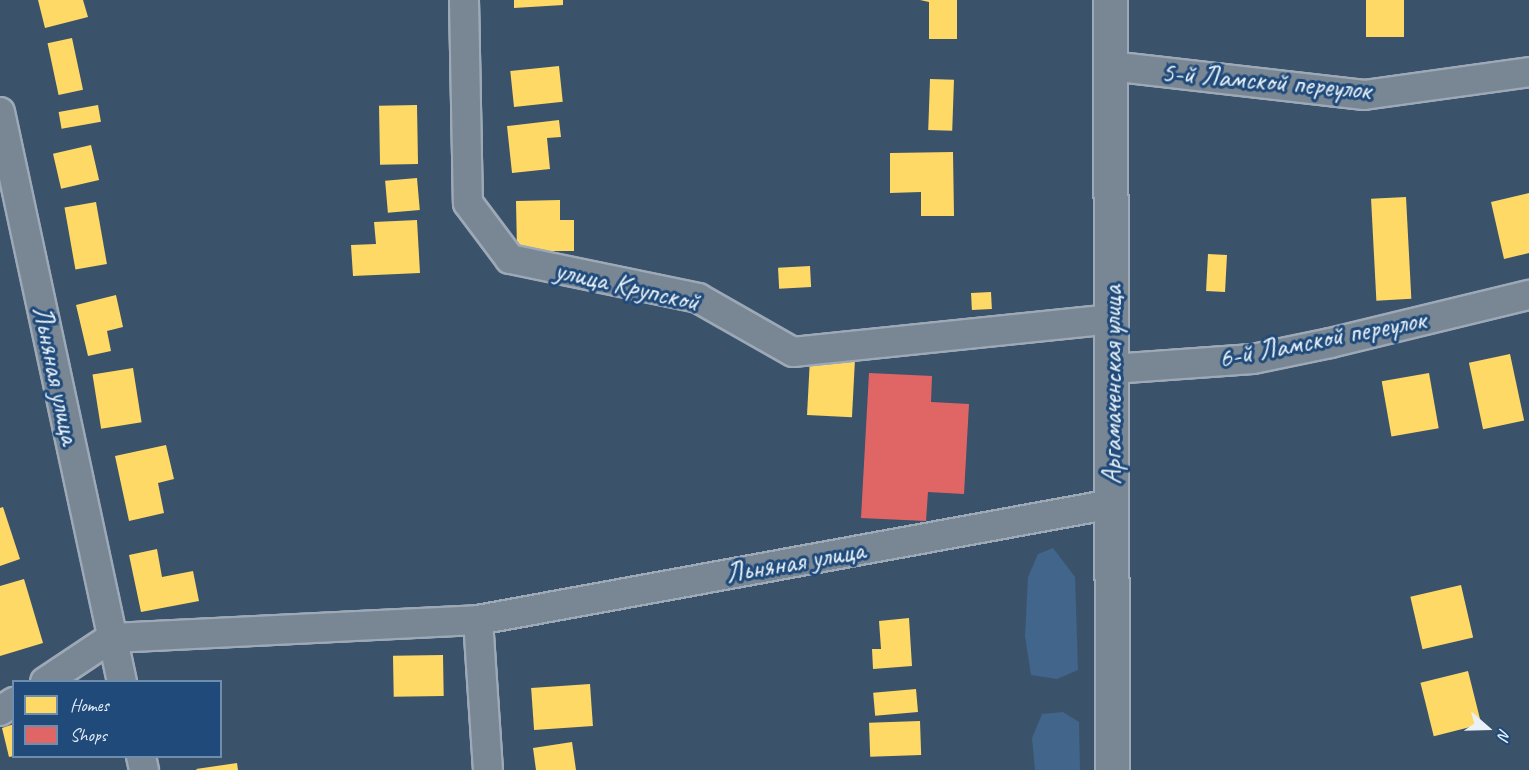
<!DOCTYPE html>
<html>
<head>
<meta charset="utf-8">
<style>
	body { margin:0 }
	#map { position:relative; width:1529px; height:770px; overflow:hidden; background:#3b526b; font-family:Caveat,sans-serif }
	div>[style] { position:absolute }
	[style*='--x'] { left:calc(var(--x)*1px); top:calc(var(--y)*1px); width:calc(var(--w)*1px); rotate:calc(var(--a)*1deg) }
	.green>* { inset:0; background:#42658c }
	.homes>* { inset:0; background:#ffd966; transform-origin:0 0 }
	.shops>* { inset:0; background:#e06666 }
	.roads { filter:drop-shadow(2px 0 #9da9b6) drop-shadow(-2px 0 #9da9b6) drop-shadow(0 2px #9da9b6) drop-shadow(0 -2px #9da9b6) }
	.street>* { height:28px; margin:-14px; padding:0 14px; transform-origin:14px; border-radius:14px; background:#798694 }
	.secondary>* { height:33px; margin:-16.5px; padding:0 16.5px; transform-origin:16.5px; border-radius:16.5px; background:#798694 }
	span { translate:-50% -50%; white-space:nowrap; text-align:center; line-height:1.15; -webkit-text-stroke:6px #1f4a7a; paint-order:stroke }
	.street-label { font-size:28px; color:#e8f1f8 }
	.legend { position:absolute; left:12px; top:680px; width:210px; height:78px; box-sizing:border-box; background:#1f4a7a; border:2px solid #6f8dac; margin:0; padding:8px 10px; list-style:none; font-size:18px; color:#e8f1f8 }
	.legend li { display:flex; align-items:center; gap:12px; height:30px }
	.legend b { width:30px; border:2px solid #6f8dac }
	.north { position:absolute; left:1457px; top:698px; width:60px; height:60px; -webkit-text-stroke:4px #1f4a7a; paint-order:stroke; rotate:110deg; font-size:16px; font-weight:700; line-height:24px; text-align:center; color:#e8f1f8 }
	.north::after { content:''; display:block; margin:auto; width:21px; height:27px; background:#e8f1f8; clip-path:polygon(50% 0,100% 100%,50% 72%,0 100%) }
</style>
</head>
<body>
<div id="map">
	<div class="green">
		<i style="clip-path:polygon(1053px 548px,1075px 577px,1078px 670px,1057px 679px,1031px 675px,1025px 636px,1028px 577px,1038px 554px)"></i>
		<i style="clip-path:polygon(1063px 712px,1079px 722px,1080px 770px,1035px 770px,1032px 738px,1042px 714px)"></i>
	</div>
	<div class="homes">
		<i style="clip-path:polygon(38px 0,83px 0,88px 17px,45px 28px)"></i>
		<i style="clip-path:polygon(514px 0,563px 0,563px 5px,514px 8px)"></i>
		<i style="clip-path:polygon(920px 0,957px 0,957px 39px,929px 39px,929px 2px)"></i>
		<i style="left:1366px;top:0;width:38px;height:37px"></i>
		<i style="left:72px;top:38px;width:53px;height:25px;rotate:78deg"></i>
		<i style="left:559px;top:66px;width:36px;height:49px;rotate:84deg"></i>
		<i style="left:930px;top:79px;width:24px;height:51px;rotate:2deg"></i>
		<i style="left:98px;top:105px;width:17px;height:40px;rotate:80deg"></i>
		<i style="left:417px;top:105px;width:59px;height:38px;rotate:89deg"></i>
		<i style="clip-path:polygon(559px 120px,561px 137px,547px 138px,550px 169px,512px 173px,507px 126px)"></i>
		<i style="left:91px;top:145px;width:36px;height:39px;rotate:77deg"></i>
		<i style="clip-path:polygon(953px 152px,954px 216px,921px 216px,921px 192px,890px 193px,890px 153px)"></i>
		<i style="left:417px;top:178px;width:32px;height:32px;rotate:85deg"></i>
		<i style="clip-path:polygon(1529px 193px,1529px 253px,1504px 259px,1491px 202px)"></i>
		<i style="left:1406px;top:197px;width:102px;height:35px;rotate:87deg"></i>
		<i style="clip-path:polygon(560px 200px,560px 220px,574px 220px,574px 251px,517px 251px,516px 201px)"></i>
		<i style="left:96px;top:202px;width:63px;height:32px;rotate:80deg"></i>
		<i style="clip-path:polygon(417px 220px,420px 273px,353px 276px,351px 245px,376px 244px,374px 222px)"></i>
		<i style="left:1208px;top:254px;width:19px;height:37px;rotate:3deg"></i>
		<i style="left:810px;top:266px;width:21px;height:32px;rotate:87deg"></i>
		<i style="left:991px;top:292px;width:17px;height:20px;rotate:87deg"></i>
		<i style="clip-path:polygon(116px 295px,123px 327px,107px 331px,111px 351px,88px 356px,76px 305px)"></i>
		<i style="left:1510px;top:354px;width:68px;height:42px;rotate:78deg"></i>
		<i style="left:810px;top:358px;width:45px;height:57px;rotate:3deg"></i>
		<i style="left:133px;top:368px;width:55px;height:41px;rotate:81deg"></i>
		<i style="left:1429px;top:373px;width:56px;height:48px;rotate:80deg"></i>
		<i style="clip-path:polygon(166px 445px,174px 479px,158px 483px,164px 513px,129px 521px,115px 456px)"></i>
		<i style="clip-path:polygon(3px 507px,20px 559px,0 566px,0 508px)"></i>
		<i style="clip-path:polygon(157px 549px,162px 577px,193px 571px,199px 601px,141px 612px,129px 555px)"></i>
		<i style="clip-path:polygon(24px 579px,43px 643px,0 656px,0 586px)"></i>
		<i style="left:1461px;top:585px;width:54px;height:52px;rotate:77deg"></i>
		<i style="clip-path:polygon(909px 618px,912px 666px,873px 669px,872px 649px,881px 649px,879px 621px)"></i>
		<i style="left:443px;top:655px;width:41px;height:50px;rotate:89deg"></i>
		<i style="left:1468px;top:671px;width:55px;height:49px;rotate:76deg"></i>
		<i style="left:590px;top:684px;width:42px;height:59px;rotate:86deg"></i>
		<i style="left:916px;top:689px;width:23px;height:43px;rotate:85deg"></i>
		<i style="left:920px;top:721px;width:34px;height:51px;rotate:88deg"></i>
		<i style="clip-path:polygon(14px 724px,14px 756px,9px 757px,2px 728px)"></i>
		<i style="clip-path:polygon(572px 742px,576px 770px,536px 770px,533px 748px)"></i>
		<i style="clip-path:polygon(237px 763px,238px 770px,197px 770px,196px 769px)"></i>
	</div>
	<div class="shops">
		<i style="clip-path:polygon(869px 373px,932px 376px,931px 402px,969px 404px,964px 494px,928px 492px,926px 521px,861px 518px)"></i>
	</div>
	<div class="roads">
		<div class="street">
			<i style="--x:464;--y:0;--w:203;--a:88.9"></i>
			<i style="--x:468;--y:203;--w:70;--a:53.1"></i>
			<i style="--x:510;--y:259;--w:192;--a:11.7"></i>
			<i style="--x:698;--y:298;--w:109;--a:29.6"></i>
			<i style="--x:793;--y:352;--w:321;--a:-5.9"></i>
			<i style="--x:1110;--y:66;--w:256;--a:6.5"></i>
			<i style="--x:1364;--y:95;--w:167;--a:-7.9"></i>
			<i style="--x:0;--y:112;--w:583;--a:77.92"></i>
			<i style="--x:1112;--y:369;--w:141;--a:-4.1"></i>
			<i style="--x:1253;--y:359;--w:79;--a:-11.7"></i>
			<i style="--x:1330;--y:343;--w:205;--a:-13.6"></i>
			<i style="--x:478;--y:620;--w:150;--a:86.2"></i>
			<i style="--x:45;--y:682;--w:79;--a:-33.7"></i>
			<i style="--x:111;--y:638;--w:367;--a:-2.8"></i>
			<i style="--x:478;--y:620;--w:645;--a:-10.37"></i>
			<i style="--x:0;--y:711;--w:17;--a:-33"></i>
			<i style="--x:141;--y:756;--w:14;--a:78"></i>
		</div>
		<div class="secondary">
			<i style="--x:1110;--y:0;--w:770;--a:89.85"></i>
		</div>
	</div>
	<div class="street-label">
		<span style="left:1266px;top:81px;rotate:5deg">5-й Ламской переулок</span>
		<span style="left:627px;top:286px;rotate:13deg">улица Крупской</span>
		<span style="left:1322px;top:339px;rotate:-11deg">6-й Ламской переулок</span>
		<span style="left:56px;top:375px;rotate:78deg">Льняная улица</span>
		<span style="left:1112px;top:385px;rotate:-90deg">Аргамаченская улица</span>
		<span style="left:795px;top:562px;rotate:-10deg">Льняная улица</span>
	</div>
	<ul class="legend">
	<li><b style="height:16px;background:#ffd966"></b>Homes</li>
	<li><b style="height:16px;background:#e06666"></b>Shops</li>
	</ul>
	<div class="north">N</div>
</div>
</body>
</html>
